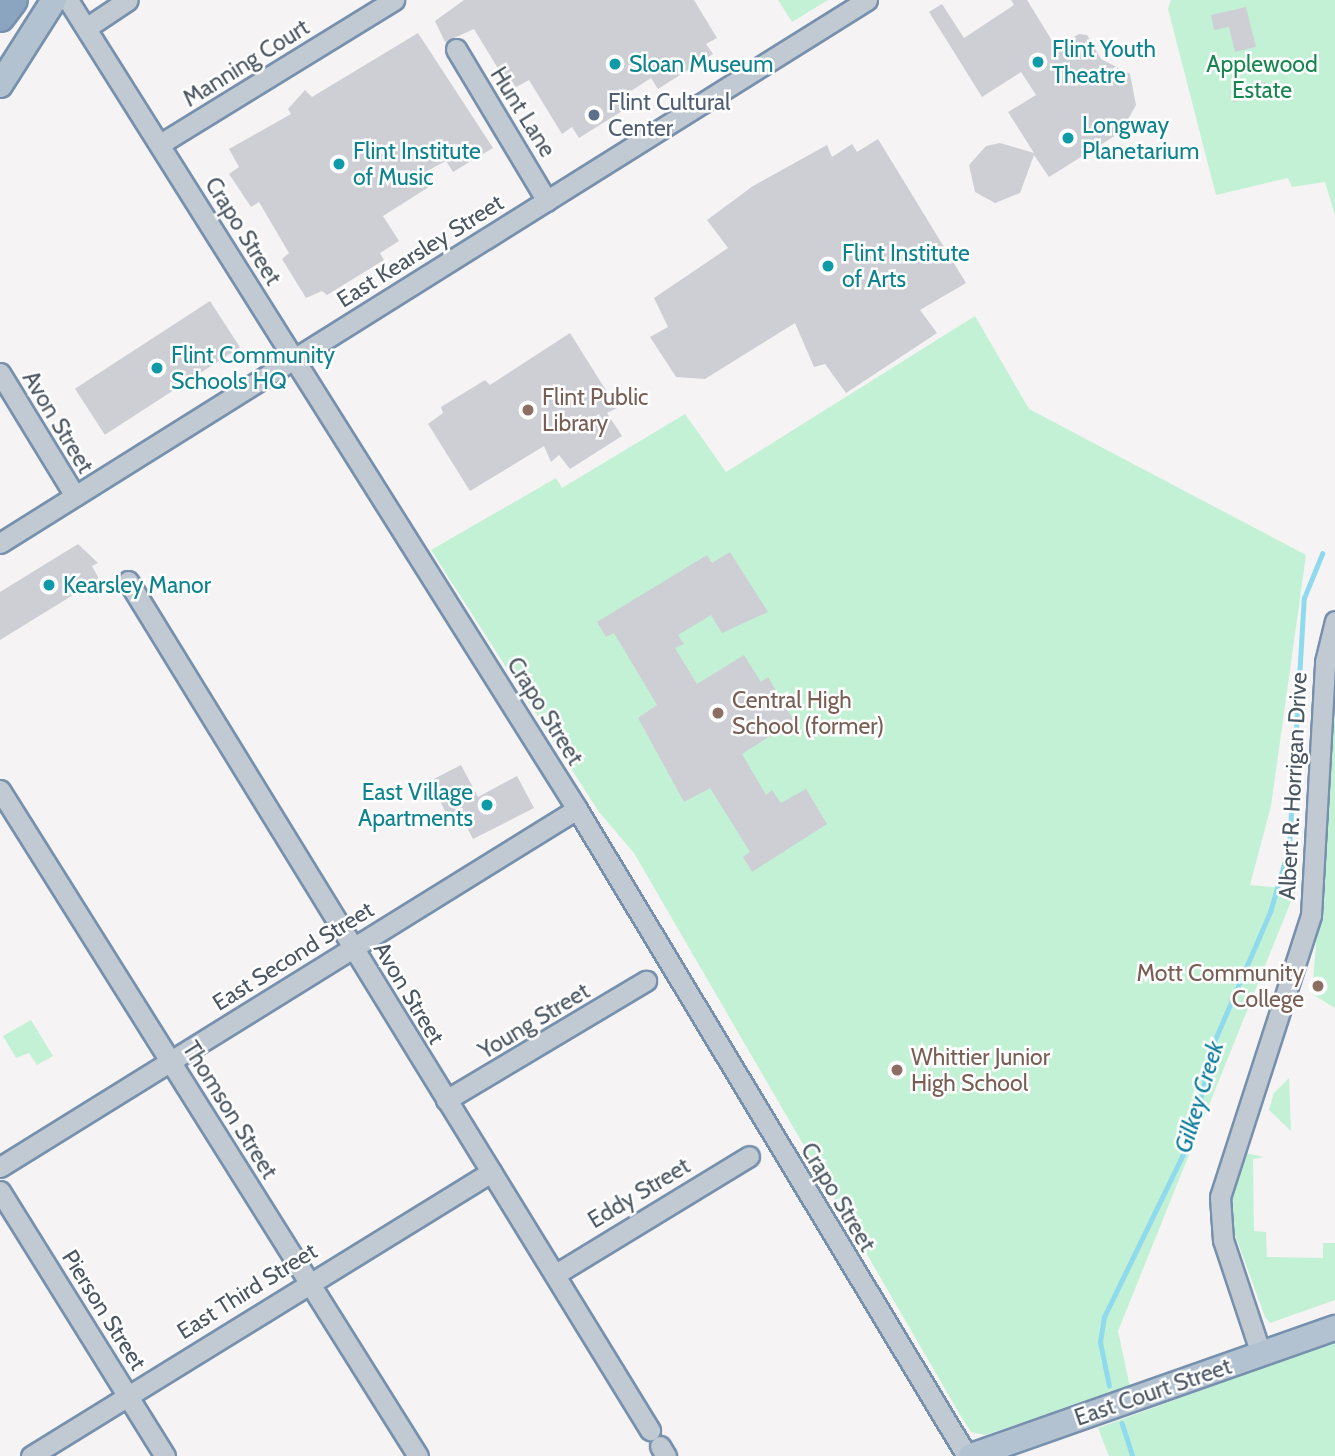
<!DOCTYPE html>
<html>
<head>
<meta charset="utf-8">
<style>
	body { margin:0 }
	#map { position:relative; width:1335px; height:1456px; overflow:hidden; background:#f5f3f3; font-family:Cabin,sans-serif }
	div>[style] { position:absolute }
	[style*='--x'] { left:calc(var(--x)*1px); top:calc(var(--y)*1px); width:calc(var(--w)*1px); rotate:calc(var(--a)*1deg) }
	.green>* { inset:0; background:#c3f1d5 }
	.stream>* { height:4.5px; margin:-2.25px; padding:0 2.25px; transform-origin:2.25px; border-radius:2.25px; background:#90daee }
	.building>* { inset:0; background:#cdcfd5; transform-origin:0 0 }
	.roads { filter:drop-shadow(2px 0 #7690ad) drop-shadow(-2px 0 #7690ad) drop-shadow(0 2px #7690ad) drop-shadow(0 -2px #7690ad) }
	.minor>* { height:19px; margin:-9.5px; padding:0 9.5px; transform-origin:9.5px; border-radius:9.5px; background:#c1cad2 }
	.major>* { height:24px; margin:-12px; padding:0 12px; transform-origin:12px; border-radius:12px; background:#b3c2d1 }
	.highway>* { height:28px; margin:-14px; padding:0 14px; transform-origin:14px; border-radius:14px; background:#8ba5c1 }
	.dots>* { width:19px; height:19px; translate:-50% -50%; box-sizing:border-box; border:4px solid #fff; border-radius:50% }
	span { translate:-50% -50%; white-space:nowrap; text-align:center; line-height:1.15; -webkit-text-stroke:5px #fff; paint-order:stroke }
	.culture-label { font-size:23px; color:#0d838f }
	.left { translate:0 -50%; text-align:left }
	.right { translate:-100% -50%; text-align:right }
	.street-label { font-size:23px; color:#4a5661 }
	.park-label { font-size:23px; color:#17864f }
	.service-label { font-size:23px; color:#4e5e75 }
	.education-label { font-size:23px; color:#785e54 }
	.water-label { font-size:24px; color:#0c7c9b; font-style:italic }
</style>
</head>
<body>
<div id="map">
	<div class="green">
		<i style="clip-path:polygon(778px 0,828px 0,792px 22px)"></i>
		<i style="clip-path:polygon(1171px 0,1335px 0,1335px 215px,1325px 182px,1292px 187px,1288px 178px,1216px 195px,1168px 9px)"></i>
		<i style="clip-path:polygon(975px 316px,1029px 409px,1306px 555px,1271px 806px,1250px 885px,1296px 889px,1118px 1331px,1130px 1387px,985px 1435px,971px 1432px,959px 1413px,634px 853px,599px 812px,431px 550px,556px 478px,562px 488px,685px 414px,726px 472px)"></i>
		<i style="clip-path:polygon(1335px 713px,1335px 1008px,1312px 994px)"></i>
		<i style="clip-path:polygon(31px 1020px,53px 1056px,37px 1065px,29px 1053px,16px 1058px,3px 1036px)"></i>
		<i style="clip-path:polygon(1289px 1078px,1291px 1131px,1269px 1110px,1274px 1093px)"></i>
		<i style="clip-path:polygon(1245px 1153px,1264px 1157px,1253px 1159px,1254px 1231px,1266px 1232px,1267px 1257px,1323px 1258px,1323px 1243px,1335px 1243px,1335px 1300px,1270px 1323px,1265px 1317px,1233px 1229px,1229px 1199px,1237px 1159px)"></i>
		<i style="clip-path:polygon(1335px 1341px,1335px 1456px,1109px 1456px,1098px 1428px)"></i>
	</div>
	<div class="stream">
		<i style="--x:1109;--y:1386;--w:45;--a:-101.6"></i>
		<i style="--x:1100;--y:1342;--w:25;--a:-81"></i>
		<i style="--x:1104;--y:1317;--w:199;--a:-64.1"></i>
		<i style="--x:1191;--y:1138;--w:99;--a:-76.5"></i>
		<i style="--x:1214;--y:1042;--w:142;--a:-66.7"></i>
		<i style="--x:1270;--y:912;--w:68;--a:-73.7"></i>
		<i style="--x:1289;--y:847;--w:249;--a:-86.6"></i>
		<i style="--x:1304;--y:598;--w:48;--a:-67.8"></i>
		<i style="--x:1122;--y:1423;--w:35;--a:72"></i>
	</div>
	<div class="building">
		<i style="clip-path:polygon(464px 0,694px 0,717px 38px,706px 44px,713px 54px,658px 89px,651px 78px,628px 93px,635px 103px,579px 138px,572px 127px,562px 134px,529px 80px,511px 90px,474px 29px,445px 42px,435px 21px)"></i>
		<i style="clip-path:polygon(1011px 0,1027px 0,1056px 47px,1079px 34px,1087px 35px,1101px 59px,1130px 74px,1136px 105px,1121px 132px,1049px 177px,1034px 155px,1020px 193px,995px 203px,975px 192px,969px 165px,986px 146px,1000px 143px,1034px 153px,1008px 112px,1036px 95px,1021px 72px,982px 97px,929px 12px,942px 4px,964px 38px,1014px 5px)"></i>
		<i style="clip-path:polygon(1246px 7px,1256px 47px,1235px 52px,1229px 27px,1214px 30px,1211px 15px)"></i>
		<i style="clip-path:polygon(418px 33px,493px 148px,453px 172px,446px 161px,427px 171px,432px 185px,383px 216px,399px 241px,380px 253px,384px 260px,327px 295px,322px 291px,306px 298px,282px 259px,289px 253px,259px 202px,251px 207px,229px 174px,239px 167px,229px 149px,291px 114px,288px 109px,305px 90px,312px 97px)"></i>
		<i style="left:1265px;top:82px;width:12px;height:36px;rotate:76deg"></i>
		<i style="clip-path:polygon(878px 139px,966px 283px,920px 310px,937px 333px,846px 393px,825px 364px,814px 367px,795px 323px,705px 379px,676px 377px,650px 337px,668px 327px,654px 298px,728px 248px,707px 220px,753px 186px,827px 145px,832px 157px,852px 144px,857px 152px)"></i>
		<i style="left:210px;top:301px;width:55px;height:161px;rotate:57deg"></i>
		<i style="clip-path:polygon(570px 333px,617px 408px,607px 413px,622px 436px,570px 469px,559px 455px,551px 462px,544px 446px,470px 491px,428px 424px,443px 413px,441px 407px,485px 380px,490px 385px)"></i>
		<i style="clip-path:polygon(78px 544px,98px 563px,92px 566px,99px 579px,0 640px,0 592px)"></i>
		<i style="clip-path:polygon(730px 552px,768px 612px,722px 633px,711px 615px,678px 635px,684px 644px,675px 648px,697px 684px,744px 655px,761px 682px,768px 677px,794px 721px,742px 754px,766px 795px,772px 790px,781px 803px,806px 789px,827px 824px,752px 872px,743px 857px,750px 852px,710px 788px,684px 802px,638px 718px,657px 705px,614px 633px,606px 637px,597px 622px,707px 555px,712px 563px)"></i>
		<i style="clip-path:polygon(461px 765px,478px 797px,517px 776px,534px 808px,473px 839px,461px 816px,450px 821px,430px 781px)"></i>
	</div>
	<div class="roads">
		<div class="minor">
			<i style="--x:68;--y:0;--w:956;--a:57.82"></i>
			<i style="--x:577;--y:809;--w:755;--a:58.92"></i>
			<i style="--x:86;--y:28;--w:50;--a:-33.7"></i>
			<i style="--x:456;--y:49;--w:177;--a:59.1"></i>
			<i style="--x:160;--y:144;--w:275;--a:-31.6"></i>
			<i style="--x:0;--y:373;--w:144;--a:58.6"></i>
			<i style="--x:0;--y:543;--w:1023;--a:-32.06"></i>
			<i style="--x:128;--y:581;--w:997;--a:58.42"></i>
			<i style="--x:0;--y:790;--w:786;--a:57.89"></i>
			<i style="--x:446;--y:1100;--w:233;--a:-30.8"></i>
			<i style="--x:0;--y:1167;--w:679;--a:-31.82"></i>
			<i style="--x:0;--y:1191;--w:312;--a:58.1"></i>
			<i style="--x:556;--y:1274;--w:226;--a:-31.4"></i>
			<i style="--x:1261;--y:1354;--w:120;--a:-108.4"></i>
			<i style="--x:1223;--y:1240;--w:43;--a:-94"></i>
			<i style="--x:1220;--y:1197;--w:296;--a:-72.1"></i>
			<i style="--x:1311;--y:915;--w:253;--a:-86.8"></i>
			<i style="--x:1325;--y:662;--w:42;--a:-76.3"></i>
			<i style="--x:660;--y:1446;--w:12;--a:59"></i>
			<i style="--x:31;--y:1456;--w:541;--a:-31.69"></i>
		</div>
		<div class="major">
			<i style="--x:0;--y:85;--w:101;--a:-57.6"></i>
			<i style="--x:971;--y:1456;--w:386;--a:-19.4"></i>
		</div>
		<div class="highway">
			<i style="--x:0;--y:17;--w:21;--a:-53"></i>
		</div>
	</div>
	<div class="dots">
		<i style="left:1038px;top:62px;background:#0f9aa8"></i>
		<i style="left:615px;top:64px;background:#0f9aa8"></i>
		<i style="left:594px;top:115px;background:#5c6f8a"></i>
		<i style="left:1068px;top:138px;background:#0f9aa8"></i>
		<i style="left:339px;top:164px;background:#0f9aa8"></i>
		<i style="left:828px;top:266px;background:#0f9aa8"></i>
		<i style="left:157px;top:368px;background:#0f9aa8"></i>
		<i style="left:528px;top:410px;background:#8d6e63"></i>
		<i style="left:49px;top:585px;background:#0f9aa8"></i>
		<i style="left:718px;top:713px;background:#8d6e63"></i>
		<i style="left:487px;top:805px;background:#0f9aa8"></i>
		<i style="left:1318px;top:986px;background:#8d6e63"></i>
		<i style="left:897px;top:1070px;background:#8d6e63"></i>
	</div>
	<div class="culture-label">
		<span class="left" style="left:1052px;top:62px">Flint Youth<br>Theatre</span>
		<span class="left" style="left:629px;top:64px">Sloan Museum</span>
		<span class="left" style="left:1082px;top:138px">Longway<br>Planetarium</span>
		<span class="left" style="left:353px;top:164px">Flint Institute<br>of Music</span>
		<span class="left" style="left:842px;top:266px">Flint Institute<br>of Arts</span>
		<span class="left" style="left:171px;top:368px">Flint Community<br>Schools HQ</span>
		<span class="left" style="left:63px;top:585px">Kearsley Manor</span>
		<span class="right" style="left:473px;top:805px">East Village<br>Apartments</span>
	</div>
	<div class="street-label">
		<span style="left:246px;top:63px;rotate:-32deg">Manning Court</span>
		<span style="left:523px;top:112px;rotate:58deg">Hunt Lane</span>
		<span style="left:243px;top:231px;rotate:58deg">Crapo Street</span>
		<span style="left:420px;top:251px;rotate:-32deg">East Kearsley Street</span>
		<span style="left:58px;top:422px;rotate:59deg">Avon Street</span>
		<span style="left:545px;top:711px;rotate:58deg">Crapo Street</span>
		<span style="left:1293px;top:786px;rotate:-87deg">Albert R. Horrigan Drive</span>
		<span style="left:293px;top:956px;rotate:-32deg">East Second Street</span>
		<span style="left:409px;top:993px;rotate:59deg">Avon Street</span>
		<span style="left:534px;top:1021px;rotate:-31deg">Young Street</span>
		<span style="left:230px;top:1110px;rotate:58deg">Thomson Street</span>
		<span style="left:639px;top:1193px;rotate:-31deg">Eddy Street</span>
		<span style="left:838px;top:1197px;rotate:59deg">Crapo Street</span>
		<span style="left:247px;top:1291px;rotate:-32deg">East Third Street</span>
		<span style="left:104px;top:1310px;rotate:58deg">Pierson Street</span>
		<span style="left:1153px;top:1392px;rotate:-19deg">East Court Street</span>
	</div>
	<div class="park-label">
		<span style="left:1262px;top:77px">Applewood<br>Estate</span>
	</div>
	<div class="service-label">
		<span class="left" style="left:608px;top:115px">Flint Cultural<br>Center</span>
	</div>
	<div class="education-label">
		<span class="left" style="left:542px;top:410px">Flint Public<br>Library</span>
		<span class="left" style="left:732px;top:713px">Central High<br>School (former)</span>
		<span class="right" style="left:1304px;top:986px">Mott Community<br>College</span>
		<span class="left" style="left:911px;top:1070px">Whittier Junior<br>High School</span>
	</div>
	<div class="water-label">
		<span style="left:1199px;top:1097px;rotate:-73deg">Gilkey Creek</span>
	</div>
</div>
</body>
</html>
